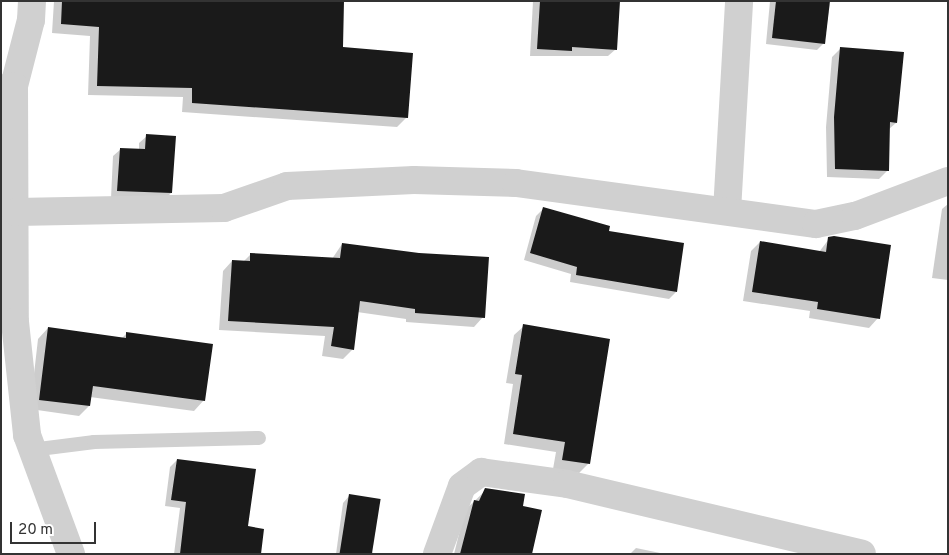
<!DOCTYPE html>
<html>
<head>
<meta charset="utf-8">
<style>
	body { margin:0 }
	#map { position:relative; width:949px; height:555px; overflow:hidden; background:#fff; font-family:Overpass,sans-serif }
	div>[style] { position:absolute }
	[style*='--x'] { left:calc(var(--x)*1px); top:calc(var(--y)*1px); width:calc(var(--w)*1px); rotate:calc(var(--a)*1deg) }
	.shadow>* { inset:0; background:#0003 }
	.building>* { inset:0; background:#1a1a1a; transform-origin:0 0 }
	.lane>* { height:14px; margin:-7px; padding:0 7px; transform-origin:7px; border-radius:7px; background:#d0d0d0 }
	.street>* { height:28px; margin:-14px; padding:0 14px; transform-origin:14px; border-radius:14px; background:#d0d0d0 }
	span { translate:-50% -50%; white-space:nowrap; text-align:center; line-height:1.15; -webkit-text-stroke:5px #fff; paint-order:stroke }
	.frame { position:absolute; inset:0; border:2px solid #333; pointer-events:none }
	.scale { position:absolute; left:10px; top:522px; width:86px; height:22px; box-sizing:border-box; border:2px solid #333; border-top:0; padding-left:6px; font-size:15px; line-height:18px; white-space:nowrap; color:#333; -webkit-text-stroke:4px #fff; paint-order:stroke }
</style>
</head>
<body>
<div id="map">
	<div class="shadow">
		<i style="clip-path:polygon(54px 1px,343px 1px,342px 48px,407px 117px,397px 127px,182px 112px,183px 97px,88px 95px,90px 36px,52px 33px)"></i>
		<i style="clip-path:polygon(533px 1px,618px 1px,616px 49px,608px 56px,530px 56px)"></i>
		<i style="clip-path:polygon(770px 1px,829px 1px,824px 43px,817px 50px,766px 44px)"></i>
		<i style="clip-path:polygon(841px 48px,896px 123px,889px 129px,888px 170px,879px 179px,827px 177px,826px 127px,832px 57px)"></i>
		<i style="clip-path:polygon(147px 136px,171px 193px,164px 200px,111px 198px,113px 156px,121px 149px,139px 150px,139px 143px)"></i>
		<i style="clip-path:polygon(948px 204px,948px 280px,932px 278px,942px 209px)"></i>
		<i style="clip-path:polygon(543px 209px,608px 232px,676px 292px,669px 299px,570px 282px,571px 274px,524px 260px,536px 216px)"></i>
		<i style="clip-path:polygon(829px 239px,878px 318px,869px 328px,809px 318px,810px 311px,743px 301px,751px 251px,760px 242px,819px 252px)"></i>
		<i style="clip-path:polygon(342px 244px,483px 317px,474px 327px,406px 322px,406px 319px,357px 312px,353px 349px,343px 359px,322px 356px,325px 336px,219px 330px,223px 271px,232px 261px,243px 262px,251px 254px,332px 259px)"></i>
		<i style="clip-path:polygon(524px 326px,589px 463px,579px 473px,553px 469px,556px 452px,504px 444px,513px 384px,506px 383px,514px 335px)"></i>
		<i style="clip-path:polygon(48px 328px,122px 338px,127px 333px,204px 400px,194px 411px,90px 397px,89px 406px,79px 416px,30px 409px,38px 339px)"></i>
		<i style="clip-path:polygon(177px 460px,247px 527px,260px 554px,174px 554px,180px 508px,165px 506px,170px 467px)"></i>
		<i style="clip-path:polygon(486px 490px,521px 507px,531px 554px,454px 554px,465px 510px)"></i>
		<i style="clip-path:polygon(350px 495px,373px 554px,336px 554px,343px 503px)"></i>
		<i style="clip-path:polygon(636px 548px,665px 554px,630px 554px)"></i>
	</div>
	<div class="building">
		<i style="clip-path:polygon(62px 1px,344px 1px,343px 47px,413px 53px,408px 118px,192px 103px,192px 88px,97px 86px,99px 27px,61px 24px)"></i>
		<i style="clip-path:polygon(540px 1px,620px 1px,617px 50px,572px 47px,572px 51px,537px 49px)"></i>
		<i style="clip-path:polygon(776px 1px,830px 1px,825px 44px,772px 38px)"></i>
		<i style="clip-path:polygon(840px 47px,904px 52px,897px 123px,890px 122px,889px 171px,835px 169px,834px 117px)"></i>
		<i style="clip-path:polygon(146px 134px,176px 136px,172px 193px,117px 191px,120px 148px,145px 149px)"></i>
		<i style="clip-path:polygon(543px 207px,610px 226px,609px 231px,684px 243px,677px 292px,576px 275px,577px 267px,530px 253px)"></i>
		<i style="clip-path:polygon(834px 236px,891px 245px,880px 319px,817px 309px,818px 302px,752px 292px,760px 241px,826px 252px,828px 237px)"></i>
		<i style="clip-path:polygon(342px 243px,419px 253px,489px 257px,485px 318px,415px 313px,415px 309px,360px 301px,354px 350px,331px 346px,334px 327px,228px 321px,232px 260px,250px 261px,250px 253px,340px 258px)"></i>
		<i style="clip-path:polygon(523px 324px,610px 339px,590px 464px,562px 460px,565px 442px,513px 434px,522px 375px,515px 374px)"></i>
		<i style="clip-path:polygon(48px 327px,126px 338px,126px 332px,213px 344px,205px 401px,93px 386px,90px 406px,39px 400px)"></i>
		<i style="clip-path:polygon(177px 459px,256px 469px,248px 526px,264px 529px,261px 554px,180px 554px,186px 502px,171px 500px)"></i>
		<i style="clip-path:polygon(485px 488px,525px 494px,523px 506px,542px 510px,532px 554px,460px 554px,474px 500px,479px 501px)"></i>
		<i style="left:349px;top:494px;width:32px;height:60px;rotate:9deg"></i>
	</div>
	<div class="lane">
		<i style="--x:31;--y:450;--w:64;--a:-7.2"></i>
		<i style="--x:94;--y:442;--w:165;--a:-1.4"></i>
	</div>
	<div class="street">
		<i style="--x:14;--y:86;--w:68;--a:-75.6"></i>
		<i style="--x:31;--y:20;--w:19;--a:-87"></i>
		<i style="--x:1;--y:89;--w:13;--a:-13"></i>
		<i style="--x:14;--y:86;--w:236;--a:89.8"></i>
		<i style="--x:15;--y:322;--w:114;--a:83.9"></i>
		<i style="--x:27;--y:435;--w:127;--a:69.7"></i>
		<i style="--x:727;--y:211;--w:210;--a:-86.7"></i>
		<i style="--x:16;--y:212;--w:208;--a:-1.1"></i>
		<i style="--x:224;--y:208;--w:67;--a:-19.2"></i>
		<i style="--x:287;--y:186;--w:127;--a:-2.7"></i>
		<i style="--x:414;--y:180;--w:102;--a:1.7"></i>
		<i style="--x:516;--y:183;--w:303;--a:7.8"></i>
		<i style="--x:816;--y:224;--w:40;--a:-12"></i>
		<i style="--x:855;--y:216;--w:99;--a:-20.6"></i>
		<i style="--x:437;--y:554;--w:72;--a:-69.8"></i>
		<i style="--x:462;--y:486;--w:24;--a:-36"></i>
		<i style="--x:481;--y:472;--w:87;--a:7.9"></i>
		<i style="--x:567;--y:484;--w:303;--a:13.3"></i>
	</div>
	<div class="frame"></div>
	<div class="scale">20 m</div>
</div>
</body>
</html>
